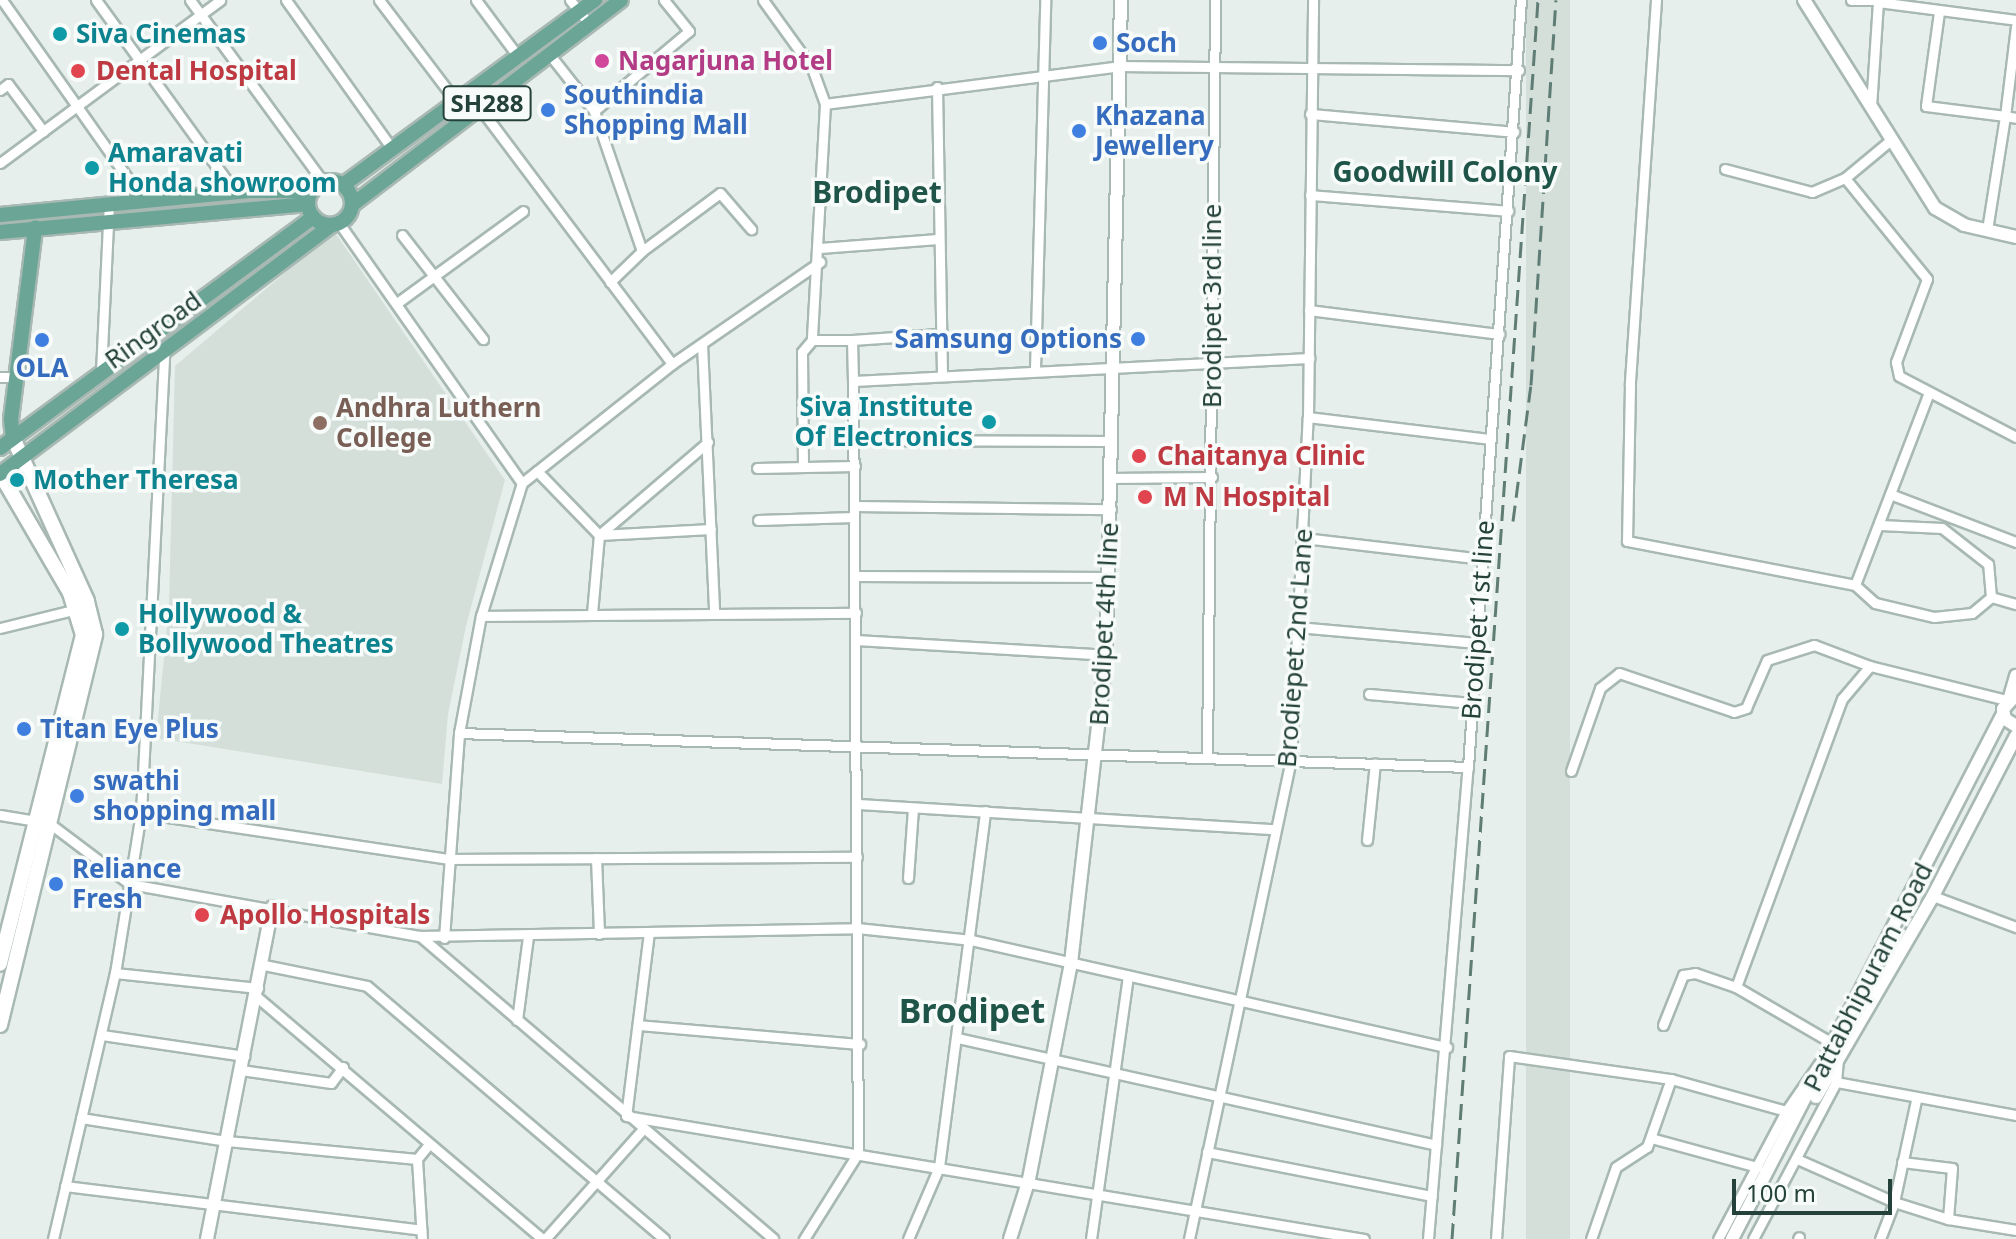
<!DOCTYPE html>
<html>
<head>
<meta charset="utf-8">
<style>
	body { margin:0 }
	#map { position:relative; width:2016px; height:1239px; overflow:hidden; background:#e6efeb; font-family:"Noto Sans",sans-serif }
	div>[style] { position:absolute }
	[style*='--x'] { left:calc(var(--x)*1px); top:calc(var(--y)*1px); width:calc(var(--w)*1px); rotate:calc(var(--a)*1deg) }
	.built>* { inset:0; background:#d4dfda; transform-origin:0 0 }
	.roads { filter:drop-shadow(2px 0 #a8b8b2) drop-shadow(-2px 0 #a8b8b2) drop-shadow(0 2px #a8b8b2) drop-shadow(0 -2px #a8b8b2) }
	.minor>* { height:9px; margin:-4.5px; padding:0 4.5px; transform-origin:4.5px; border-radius:4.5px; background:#fff }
	.tertiary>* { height:12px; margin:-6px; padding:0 6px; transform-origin:6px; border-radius:6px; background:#fff }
	.secondary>* { height:14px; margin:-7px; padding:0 7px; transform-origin:7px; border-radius:7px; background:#fff }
	.primary>* { height:14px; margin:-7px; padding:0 7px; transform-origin:7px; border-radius:7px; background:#6aa596 }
	.primary>.ring { margin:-7px; padding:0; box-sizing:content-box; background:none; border:14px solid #6aa596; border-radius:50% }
	.rail>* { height:3px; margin-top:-1.5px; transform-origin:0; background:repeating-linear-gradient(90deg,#5f7d75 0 16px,transparent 0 24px) }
	.dots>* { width:22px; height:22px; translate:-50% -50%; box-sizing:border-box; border:4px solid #f7fbf9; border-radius:50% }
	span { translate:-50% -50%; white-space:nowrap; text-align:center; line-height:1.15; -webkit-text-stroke:7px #f7fbf9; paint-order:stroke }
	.shield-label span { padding:2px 6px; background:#f7fbf9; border:2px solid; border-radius:6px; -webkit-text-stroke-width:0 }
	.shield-label { font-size:24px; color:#24423a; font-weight:700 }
	.culture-label { font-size:26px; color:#0d838f; font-weight:700 }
	.left { translate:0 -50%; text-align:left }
	.right { translate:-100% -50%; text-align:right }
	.shop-label { font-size:26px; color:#366cbe; font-weight:700 }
	.hotel-label { font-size:26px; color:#b23c85; font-weight:700 }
	.health-label { font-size:26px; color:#be3a42; font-weight:700 }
	.street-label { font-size:26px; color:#24423a }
	.education-label { font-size:26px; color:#785e54; font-weight:700 }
	.neighbourhood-label { font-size:28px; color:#1f5548; font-weight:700 }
	.quarter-label { font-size:30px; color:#1f5548; font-weight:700 }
	.district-label { font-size:34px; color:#1f5548; font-weight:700 }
	.scale { position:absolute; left:1732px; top:1179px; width:160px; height:36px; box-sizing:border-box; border:4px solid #24423a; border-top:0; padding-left:10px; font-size:24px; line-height:28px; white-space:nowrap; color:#24423a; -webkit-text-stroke:6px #f7fbf9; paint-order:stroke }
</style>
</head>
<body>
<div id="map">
	<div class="built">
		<i style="left:1526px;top:0;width:44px;height:1242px"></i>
		<i style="clip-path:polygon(334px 231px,505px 480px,466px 626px,448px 714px,442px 784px,156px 738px,169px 607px,175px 366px)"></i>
	</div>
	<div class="roads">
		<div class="minor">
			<i style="--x:2;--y:0;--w:246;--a:54.8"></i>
			<i style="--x:96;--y:0;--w:237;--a:54.1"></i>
			<i style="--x:190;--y:0;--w:225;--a:53.8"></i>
			<i style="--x:286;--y:0;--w:184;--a:54.5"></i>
			<i style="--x:379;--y:0;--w:131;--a:52.8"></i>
			<i style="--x:476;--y:0;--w:72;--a:53.4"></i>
			<i style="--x:570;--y:0;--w:32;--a:51"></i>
			<i style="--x:763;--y:0;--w:84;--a:54.2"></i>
			<i style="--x:812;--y:68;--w:38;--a:70"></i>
			<i style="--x:825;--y:104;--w:236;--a:93.2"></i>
			<i style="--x:812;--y:340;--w:40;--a:0"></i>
			<i style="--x:852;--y:340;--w:41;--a:88.6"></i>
			<i style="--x:853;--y:381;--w:772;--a:89.63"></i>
			<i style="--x:858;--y:1153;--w:102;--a:122.1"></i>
			<i style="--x:1656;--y:0;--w:386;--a:93.9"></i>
			<i style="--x:1630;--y:385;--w:156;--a:91.1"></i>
			<i style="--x:1627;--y:541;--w:232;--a:10.9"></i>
			<i style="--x:1855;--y:585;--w:204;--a:-69"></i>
			<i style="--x:1851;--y:0;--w:27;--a:0"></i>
			<i style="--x:1939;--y:12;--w:95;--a:97.9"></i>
			<i style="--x:1926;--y:106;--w:80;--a:7.2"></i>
			<i style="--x:2005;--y:116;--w:90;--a:-83"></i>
			<i style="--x:550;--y:55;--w:71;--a:51.8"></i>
			<i style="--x:594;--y:111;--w:148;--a:71.1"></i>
			<i style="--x:642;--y:251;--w:97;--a:-36.6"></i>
			<i style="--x:720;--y:193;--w:48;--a:49.3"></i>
			<i style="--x:937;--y:87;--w:286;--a:89"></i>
			<i style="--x:0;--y:90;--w:10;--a:-37"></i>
			<i style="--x:8;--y:84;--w:59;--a:53.3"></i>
			<i style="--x:825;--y:104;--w:298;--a:-7.3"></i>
			<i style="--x:1121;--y:66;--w:398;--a:0.6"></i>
			<i style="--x:1871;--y:107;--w:105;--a:-86.2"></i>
			<i style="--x:1878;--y:2;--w:139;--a:7.4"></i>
			<i style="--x:480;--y:108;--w:320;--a:53.1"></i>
			<i style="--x:594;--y:111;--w:124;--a:-40.1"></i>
			<i style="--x:689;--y:31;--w:40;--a:-129"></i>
			<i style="--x:1310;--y:114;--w:205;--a:5"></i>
			<i style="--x:0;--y:163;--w:274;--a:-36.5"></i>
			<i style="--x:1725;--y:169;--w:90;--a:14.8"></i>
			<i style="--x:1812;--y:192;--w:36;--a:-23"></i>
			<i style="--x:1845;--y:178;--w:61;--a:-39.7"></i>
			<i style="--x:1845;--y:178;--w:130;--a:50.9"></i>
			<i style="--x:1927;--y:279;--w:89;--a:110.5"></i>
			<i style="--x:1896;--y:362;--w:14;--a:78"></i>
			<i style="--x:1899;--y:376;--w:132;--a:27.5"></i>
			<i style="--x:1310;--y:195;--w:199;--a:4.6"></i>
			<i style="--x:339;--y:223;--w:318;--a:54.9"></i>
			<i style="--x:1987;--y:230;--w:115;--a:-81"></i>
			<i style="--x:2005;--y:116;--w:11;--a:10"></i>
			<i style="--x:402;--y:235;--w:132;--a:52.1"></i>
			<i style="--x:821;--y:248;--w:116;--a:-4.4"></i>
			<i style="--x:610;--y:282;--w:45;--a:-44.1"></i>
			<i style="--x:397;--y:303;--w:156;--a:-36.1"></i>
			<i style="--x:1309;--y:310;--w:192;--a:7.2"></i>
			<i style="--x:852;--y:340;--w:87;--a:-3.9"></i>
			<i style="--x:702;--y:344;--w:269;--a:87.4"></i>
			<i style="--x:1035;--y:369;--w:369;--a:-88.4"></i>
			<i style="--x:101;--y:372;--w:168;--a:-87.3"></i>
			<i style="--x:0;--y:377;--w:17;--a:0"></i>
			<i style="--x:853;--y:381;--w:457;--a:-2.9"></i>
			<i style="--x:1308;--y:417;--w:182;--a:6.9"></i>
			<i style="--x:854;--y:440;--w:258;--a:0.2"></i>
			<i style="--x:708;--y:442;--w:143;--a:139.5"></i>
			<i style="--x:599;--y:535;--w:112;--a:-3.1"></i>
			<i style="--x:803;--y:467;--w:115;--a:-90.5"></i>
			<i style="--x:802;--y:352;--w:16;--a:-50"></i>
			<i style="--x:757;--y:468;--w:98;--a:-1.2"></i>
			<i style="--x:537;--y:471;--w:89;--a:45.9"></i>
			<i style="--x:599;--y:535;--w:79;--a:95.1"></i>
			<i style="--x:1111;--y:478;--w:101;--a:-0.6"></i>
			<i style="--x:1890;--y:494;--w:135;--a:20.9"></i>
			<i style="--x:854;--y:506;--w:257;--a:0.7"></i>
			<i style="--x:758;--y:520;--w:96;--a:-1.8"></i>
			<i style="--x:1304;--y:538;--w:180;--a:6.7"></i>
			<i style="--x:856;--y:576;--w:253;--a:0.2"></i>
			<i style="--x:1855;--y:585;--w:27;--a:42"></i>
			<i style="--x:1875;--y:603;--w:61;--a:13.3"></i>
			<i style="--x:1934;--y:617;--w:38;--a:-6"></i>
			<i style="--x:1972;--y:613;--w:25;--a:-40"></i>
			<i style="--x:1991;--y:597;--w:33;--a:-95"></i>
			<i style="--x:1988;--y:564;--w:58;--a:-142"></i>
			<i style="--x:1942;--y:528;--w:62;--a:-177.2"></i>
			<i style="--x:1991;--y:597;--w:26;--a:16"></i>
			<i style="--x:481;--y:616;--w:375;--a:-0.5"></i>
			<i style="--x:1297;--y:627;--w:181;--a:5.1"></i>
			<i style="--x:0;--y:628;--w:79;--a:-13.9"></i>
			<i style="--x:856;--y:640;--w:250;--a:3.4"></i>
			<i style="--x:1369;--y:694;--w:103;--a:5"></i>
			<i style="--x:459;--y:733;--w:1010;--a:1.93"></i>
			<i style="--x:1207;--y:757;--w:757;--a:-89.39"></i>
			<i style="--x:1571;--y:771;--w:88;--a:-70.7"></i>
			<i style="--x:1600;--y:688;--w:24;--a:-38"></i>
			<i style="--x:1619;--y:673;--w:121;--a:18.7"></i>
			<i style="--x:1734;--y:712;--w:13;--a:-18"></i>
			<i style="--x:1746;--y:708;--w:52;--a:-66.4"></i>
			<i style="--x:1767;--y:660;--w:49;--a:-17.7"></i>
			<i style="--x:1814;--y:645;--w:60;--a:20.6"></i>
			<i style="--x:859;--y:804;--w:415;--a:3.5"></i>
			<i style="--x:141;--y:813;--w:312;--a:8.5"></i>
			<i style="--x:450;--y:859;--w:407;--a:-0.3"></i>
			<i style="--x:0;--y:815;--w:50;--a:9.3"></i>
			<i style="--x:49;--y:823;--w:101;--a:37"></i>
			<i style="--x:130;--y:884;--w:295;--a:10.2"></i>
			<i style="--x:420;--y:936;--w:437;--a:-1"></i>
			<i style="--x:857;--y:928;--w:115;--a:6"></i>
			<i style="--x:971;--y:940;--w:488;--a:12.7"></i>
			<i style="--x:1367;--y:840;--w:77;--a:-84.1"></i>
			<i style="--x:596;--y:858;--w:76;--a:87.7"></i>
			<i style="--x:908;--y:878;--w:69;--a:-85.9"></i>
			<i style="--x:1933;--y:896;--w:89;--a:20.5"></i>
			<i style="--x:649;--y:932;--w:185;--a:97.1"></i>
			<i style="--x:626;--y:1116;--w:748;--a:9.46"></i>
			<i style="--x:420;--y:936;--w:465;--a:40.6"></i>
			<i style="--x:444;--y:938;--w:206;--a:-85.8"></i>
			<i style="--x:459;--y:733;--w:119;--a:-79.4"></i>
			<i style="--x:481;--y:616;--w:139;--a:-72.9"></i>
			<i style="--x:522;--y:483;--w:191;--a:-38.4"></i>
			<i style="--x:672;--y:364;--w:180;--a:-34.6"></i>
			<i style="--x:264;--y:965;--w:105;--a:11.5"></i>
			<i style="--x:367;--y:986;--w:390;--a:40.4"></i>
			<i style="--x:115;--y:973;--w:144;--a:6"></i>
			<i style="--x:1736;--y:987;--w:307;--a:-69.8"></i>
			<i style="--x:1842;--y:699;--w:43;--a:-49.7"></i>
			<i style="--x:1870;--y:666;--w:140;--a:14"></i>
			<i style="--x:257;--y:997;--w:374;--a:40.3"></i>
			<i style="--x:517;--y:1020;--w:84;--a:-82.5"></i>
			<i style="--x:638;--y:1025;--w:223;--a:4.9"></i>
			<i style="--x:1663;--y:1025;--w:54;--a:-68.2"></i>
			<i style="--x:1683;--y:975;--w:12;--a:-9"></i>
			<i style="--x:1695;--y:973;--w:43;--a:18.9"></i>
			<i style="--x:1736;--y:987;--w:113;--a:30.2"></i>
			<i style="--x:102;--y:1035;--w:144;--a:8.4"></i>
			<i style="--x:958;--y:1038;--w:490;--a:12.6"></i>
			<i style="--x:241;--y:1070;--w:91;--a:8.2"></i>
			<i style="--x:331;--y:1083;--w:20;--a:-53"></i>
			<i style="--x:1836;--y:1082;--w:183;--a:10.4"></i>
			<i style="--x:81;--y:1118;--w:148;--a:9"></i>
			<i style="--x:227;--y:1141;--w:191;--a:5.4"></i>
			<i style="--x:1651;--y:1138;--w:110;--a:15.3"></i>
			<i style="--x:1207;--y:1152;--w:229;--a:11.1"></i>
			<i style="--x:1797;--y:1159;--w:106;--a:23.9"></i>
			<i style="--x:1894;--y:1202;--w:57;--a:17.5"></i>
			<i style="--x:1948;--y:1219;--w:69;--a:9.2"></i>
			<i style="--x:1902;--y:1162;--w:50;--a:6.8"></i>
			<i style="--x:1952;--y:1168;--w:51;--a:94.5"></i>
			<i style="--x:65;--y:1186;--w:359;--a:7"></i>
			<i style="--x:53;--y:1239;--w:273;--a:-76.9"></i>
			<i style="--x:115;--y:973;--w:162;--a:-80.8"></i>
			<i style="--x:141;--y:813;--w:462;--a:-87.1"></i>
			<i style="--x:422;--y:1239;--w:80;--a:-93.6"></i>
			<i style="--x:417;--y:1159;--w:19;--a:-51"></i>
			<i style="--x:545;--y:1239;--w:147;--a:-48.3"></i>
			<i style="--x:908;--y:1239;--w:78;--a:-66.7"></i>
			<i style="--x:939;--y:1167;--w:359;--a:-82.6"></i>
			<i style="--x:1091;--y:1239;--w:266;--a:-82"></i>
			<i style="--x:1189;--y:1239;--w:491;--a:-78"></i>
			<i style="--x:1291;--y:759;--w:342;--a:-87.2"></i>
			<i style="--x:1308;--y:417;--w:417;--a:-89.3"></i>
			<i style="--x:1428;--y:1239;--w:474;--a:-85.2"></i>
			<i style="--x:1468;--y:767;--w:769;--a:-86.05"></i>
			<i style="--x:1496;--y:1239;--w:183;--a:-85.9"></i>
			<i style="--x:1509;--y:1056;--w:164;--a:8.1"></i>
			<i style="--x:1671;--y:1079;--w:119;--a:15.5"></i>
			<i style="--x:1591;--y:1239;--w:76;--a:-70.9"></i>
			<i style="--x:1616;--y:1167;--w:37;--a:-33"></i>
			<i style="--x:1647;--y:1147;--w:72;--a:-70.6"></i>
			<i style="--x:1718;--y:1239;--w:145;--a:-62"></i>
			<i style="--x:1786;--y:1111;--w:63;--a:-55.3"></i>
			<i style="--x:1753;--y:1239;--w:178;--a:-62.1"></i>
			<i style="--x:1836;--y:1082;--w:23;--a:-85"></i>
			<i style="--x:1798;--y:1239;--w:2;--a:-63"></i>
			<i style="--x:1880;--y:1239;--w:40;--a:-69"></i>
			<i style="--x:1894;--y:1202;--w:104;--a:-77.8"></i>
		</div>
		<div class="tertiary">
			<i style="--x:1804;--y:0;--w:246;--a:57.8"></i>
			<i style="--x:1935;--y:208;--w:34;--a:30"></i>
			<i style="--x:1964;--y:225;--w:53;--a:13"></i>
			<i style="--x:2016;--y:695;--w:19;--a:133"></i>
			<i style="--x:2003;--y:709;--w:10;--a:79"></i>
			<i style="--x:2005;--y:719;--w:13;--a:32"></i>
			<i style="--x:2010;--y:697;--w:22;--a:-74"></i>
			<i style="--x:1816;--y:1097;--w:233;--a:-59.8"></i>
			<i style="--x:1933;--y:896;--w:180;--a:-62.6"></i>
			<i style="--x:207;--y:1239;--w:338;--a:-78.9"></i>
			<i style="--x:1010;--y:1239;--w:63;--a:-72.4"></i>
			<i style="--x:1029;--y:1179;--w:220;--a:-79"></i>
			<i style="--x:1071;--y:963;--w:310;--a:-83.5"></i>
			<i style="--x:1106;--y:655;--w:655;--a:-88.69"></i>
			<i style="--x:1732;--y:1239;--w:591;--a:-62.7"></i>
		</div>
		<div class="secondary">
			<i style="--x:0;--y:473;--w:139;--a:59.7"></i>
			<i style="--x:70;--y:593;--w:44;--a:72.8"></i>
			<i style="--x:83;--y:635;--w:339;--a:104.2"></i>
			<i style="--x:0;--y:1025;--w:402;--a:-76.3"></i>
			<i style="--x:95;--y:634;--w:34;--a:-104"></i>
			<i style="--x:87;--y:601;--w:179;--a:-114.4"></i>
		</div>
		<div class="primary">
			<i class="ring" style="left:308px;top:181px;width:30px;height:30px"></i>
			<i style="--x:343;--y:185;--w:313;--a:-36.3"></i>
			<i style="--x:352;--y:205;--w:338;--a:-37.3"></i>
			<i style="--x:0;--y:215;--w:250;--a:-5.5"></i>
			<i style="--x:249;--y:191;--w:63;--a:0"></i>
			<i style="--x:0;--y:232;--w:309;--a:-5.2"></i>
			<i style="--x:13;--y:438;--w:19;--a:-96"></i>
			<i style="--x:11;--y:419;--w:193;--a:-82.8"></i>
			<i style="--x:0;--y:448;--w:389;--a:-36.4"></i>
			<i style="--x:0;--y:474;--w:415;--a:-36.9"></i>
		</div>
	</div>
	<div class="rail">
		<i style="--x:1513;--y:521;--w:137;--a:-82.5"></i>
		<i style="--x:1531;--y:385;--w:386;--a:-86.3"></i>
		<i style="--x:1452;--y:1239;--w:1242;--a:-86.03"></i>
	</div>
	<div class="dots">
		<i style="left:60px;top:34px;background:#0f9aa8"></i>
		<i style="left:1100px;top:43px;background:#3f7fe0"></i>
		<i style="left:602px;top:61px;background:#d1479c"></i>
		<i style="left:78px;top:71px;background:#e0444e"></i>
		<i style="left:548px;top:110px;background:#3f7fe0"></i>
		<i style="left:1079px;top:131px;background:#3f7fe0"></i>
		<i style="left:92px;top:168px;background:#0f9aa8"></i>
		<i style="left:1138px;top:339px;background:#3f7fe0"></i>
		<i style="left:42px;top:340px;background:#3f7fe0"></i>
		<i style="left:989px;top:422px;background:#0f9aa8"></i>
		<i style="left:320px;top:423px;background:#8d6e63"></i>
		<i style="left:1139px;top:456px;background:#e0444e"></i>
		<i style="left:17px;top:480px;background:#0f9aa8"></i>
		<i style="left:1145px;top:497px;background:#e0444e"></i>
		<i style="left:122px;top:629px;background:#0f9aa8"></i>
		<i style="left:24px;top:729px;background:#3f7fe0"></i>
		<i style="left:77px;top:796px;background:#3f7fe0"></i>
		<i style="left:56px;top:884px;background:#3f7fe0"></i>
		<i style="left:202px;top:915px;background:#e0444e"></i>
	</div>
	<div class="shield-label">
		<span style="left:487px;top:103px">SH288</span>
	</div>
	<div class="culture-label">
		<span class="left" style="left:76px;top:34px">Siva Cinemas</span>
		<span class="left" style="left:108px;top:168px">Amaravati<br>Honda showroom</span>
		<span class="right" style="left:973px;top:422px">Siva Institute<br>Of Electronics</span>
		<span class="left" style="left:33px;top:480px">Mother Theresa</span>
		<span class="left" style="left:138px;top:629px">Hollywood &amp;<br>Bollywood Theatres</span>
	</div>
	<div class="shop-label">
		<span class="left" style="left:1116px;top:43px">Soch</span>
		<span class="left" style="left:564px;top:110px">Southindia<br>Shopping Mall</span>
		<span class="left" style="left:1095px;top:131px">Khazana<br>Jewellery</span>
		<span class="right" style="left:1122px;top:339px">Samsung Options</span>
		<span style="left:42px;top:368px">OLA</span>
		<span class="left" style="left:40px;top:729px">Titan Eye Plus</span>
		<span class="left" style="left:93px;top:796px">swathi<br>shopping mall</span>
		<span class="left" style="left:72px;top:884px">Reliance<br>Fresh</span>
	</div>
	<div class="hotel-label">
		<span class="left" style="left:618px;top:61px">Nagarjuna Hotel</span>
	</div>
	<div class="health-label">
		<span class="left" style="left:96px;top:71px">Dental Hospital</span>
		<span class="left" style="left:1157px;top:456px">Chaitanya Clinic</span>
		<span class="left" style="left:1163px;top:497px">M N Hospital</span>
		<span class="left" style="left:220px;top:915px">Apollo Hospitals</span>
	</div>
	<div class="street-label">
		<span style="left:1212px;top:306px;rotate:-90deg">Brodipet 3rd line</span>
		<span style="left:153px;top:330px;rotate:-36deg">Ringroad</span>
		<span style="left:1478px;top:620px;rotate:-86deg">Brodipet 1st line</span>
		<span style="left:1104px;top:624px;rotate:-87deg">Brodipet 4th line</span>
		<span style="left:1295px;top:648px;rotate:-86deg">Brodiepet 2nd Lane</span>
		<span style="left:1868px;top:977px;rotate:-63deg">Pattabhipuram Road</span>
	</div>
	<div class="education-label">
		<span class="left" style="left:336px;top:423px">Andhra Luthern<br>College</span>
	</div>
	<div class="neighbourhood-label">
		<span style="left:1445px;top:171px">Goodwill Colony</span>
	</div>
	<div class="quarter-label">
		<span style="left:877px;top:192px">Brodipet</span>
	</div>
	<div class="district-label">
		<span style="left:972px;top:1011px">Brodipet</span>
	</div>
	<div class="scale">100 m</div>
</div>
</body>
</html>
